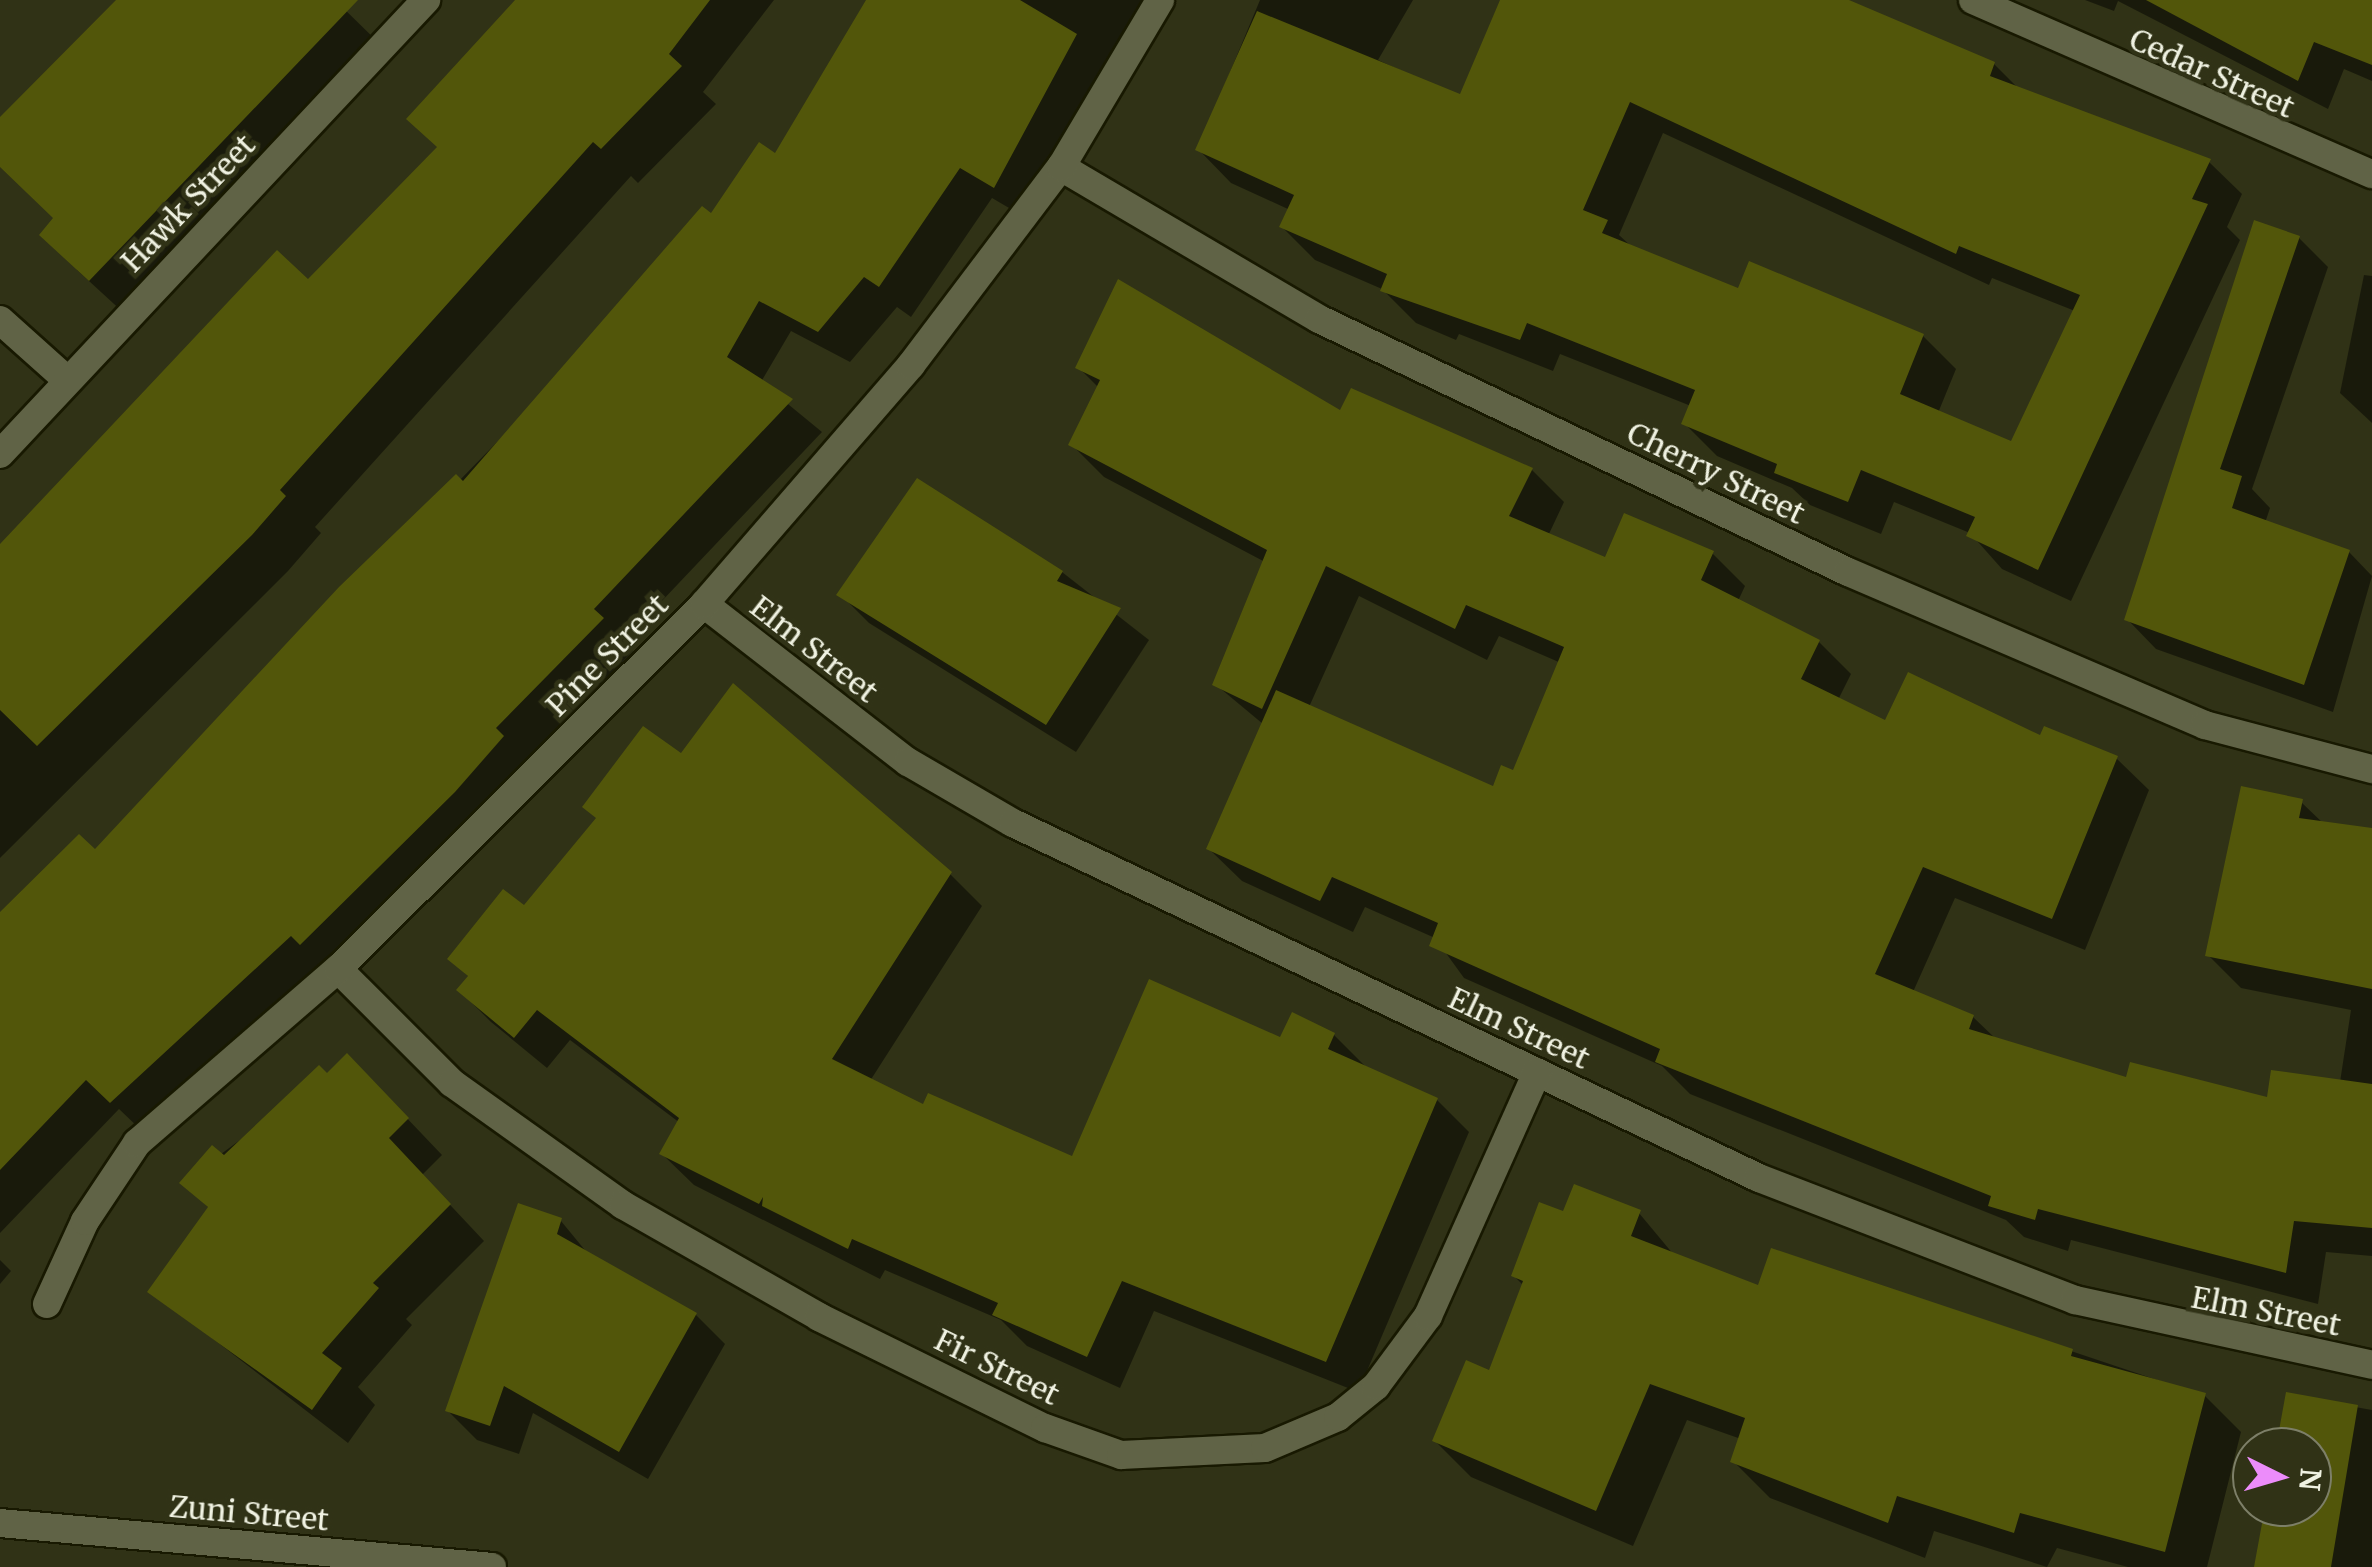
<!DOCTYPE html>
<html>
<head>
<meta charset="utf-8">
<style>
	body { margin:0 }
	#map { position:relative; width:2372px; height:1567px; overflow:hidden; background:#303216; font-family:Merriweather,serif }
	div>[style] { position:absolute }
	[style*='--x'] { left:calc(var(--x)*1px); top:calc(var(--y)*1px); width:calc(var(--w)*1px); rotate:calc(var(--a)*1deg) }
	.shadow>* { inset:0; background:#0007 }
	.building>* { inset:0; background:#52560a }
	.roads { filter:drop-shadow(2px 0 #181901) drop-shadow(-2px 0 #181901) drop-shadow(0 2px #181901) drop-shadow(0 -2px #181901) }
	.minor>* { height:28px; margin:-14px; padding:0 14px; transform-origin:14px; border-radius:14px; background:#606346 }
	.tertiary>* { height:28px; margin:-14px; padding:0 14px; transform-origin:14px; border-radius:14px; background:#606346 }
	span { translate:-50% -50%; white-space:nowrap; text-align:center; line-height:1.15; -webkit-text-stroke:9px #303216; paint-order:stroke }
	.street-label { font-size:30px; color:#f0f2e2 }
	.north { position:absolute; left:2232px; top:1427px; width:100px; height:100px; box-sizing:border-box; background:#303216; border:2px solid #7d7f68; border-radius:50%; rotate:95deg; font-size:28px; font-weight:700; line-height:40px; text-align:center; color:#f0f2e2 }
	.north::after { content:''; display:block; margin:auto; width:35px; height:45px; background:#ec8cfa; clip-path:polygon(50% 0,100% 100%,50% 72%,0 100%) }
</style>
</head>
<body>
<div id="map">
	<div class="shadow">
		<i style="clip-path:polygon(120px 0,335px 0,383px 47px,126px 315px,77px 270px,56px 218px,0 164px,0 131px)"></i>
		<i style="clip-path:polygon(522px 0,774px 0,703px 92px,716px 104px,638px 183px,631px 176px,315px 527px,321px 533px,288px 571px,0 858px,0 546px,308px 283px,439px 148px)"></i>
		<i style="clip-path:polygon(872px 0,1148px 0,1026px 218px,992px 198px,911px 317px,897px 307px,850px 362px,791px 331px,761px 382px,822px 432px,624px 641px,633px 651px,526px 761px,534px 769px,143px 1132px,119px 1109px,0 1233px,0 916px,95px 853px,776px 157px)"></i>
		<i style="clip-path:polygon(evenodd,1260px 0,1413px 0,1378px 60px,1461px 98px,1503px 0,1845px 0,1994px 64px,2020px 90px,2209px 162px,2242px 194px,2227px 227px,2240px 240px,2071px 601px,2002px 569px,1970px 533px,1894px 502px,1881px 534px,1810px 505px,1792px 488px,1717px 456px,1684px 423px,1691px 406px,1560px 354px,1553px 371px,1459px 334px,1456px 340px,1416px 323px,1382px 289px,1315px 260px,1282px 227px,1290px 210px,1231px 183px,1198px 149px,1260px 0,1663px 133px,1989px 285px,1992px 278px,2075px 311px,2013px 444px,1938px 413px,1956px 369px,1923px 336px,1739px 291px,1632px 247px,1619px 235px,1663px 133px)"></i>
		<i style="clip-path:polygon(2085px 0,2372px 0,2372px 81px,2344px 69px,2328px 109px,2118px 1px,2114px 11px)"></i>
		<i style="clip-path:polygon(2299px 238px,2328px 267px,2252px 489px,2270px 508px,2265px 523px,2349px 552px,2372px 576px,2333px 712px,2156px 649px,2127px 619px)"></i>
		<i style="clip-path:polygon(2364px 275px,2372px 276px,2372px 423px,2340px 393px)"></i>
		<i style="clip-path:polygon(evenodd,1078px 367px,1341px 414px,1532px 470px,1564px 502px,1548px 536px,1606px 561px,1712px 553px,1745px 586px,1738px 601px,1819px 642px,1851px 674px,1838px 700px,1886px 724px,2041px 738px,2116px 758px,2149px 790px,2085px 950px,1955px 898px,1913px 992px,1973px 1017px,1996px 1039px,2128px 1080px,2269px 1100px,2340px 1082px,2351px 1010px,2241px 988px,2208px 955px,2301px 802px,2324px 824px,2372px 831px,2372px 1256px,2326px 1252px,2318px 1304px,2071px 1240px,2068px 1251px,2024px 1237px,2006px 1220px,1690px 1094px,1662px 1066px,1464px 978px,1435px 938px,1365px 907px,1353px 932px,1242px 881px,1209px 849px,1263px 724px,1215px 684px,1265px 562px,1104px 477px,1071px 444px,1099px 388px,1078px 367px,1359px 596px,1487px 660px,1499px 636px,1561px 663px,1515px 773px,1494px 789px,1309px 707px,1359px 596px)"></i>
		<i style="clip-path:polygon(1062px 572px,1149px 640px,1076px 752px,869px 623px,840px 594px)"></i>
		<i style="clip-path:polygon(681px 757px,950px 874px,982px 906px,870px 1081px,924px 1108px,1073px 1159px,1282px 1040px,1334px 1035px,1366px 1067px,1437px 1100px,1469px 1132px,1358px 1392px,1154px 1311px,1120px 1388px,1027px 1346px,1001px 1320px,885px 1270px,880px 1279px,694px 1185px,662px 1154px,680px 1123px,570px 1040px,547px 1068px,491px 1022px,459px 990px,470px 978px,451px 959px,525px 909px)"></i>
		<i style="clip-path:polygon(327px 1076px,382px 1092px,442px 1155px,422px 1175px,484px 1241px,406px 1319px,412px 1325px,358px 1387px,375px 1405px,348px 1443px,151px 1291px,210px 1209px,183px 1182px)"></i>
		<i style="clip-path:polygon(1639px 1213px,1674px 1255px,1760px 1288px,2071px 1351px,2205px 1396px,2241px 1432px,2207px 1567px,2128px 1567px,2057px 1548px,2047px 1567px,1934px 1531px,1925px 1558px,1770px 1498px,1733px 1461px,1741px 1439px,1687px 1420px,1633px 1546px,1471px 1477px,1434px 1440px,1490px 1373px,1524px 1286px,1514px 1276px,1564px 1214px)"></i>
		<i style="clip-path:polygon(561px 1221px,589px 1255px,696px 1315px,725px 1344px,648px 1479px,533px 1413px,519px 1454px,477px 1440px,448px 1411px)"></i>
		<i style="clip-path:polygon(0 1260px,11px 1271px,0 1284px)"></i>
		<i style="clip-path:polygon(2288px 1395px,2372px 1410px,2372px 1567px,2257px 1567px,2267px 1507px,2312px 1507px,2312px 1447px,2278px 1447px)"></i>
	</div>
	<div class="building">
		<i style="clip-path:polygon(116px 0,358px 0,89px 281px,39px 235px,53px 218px,0 167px,0 117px)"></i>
		<i style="clip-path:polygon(515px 0,710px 0,669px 54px,682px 66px,601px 149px,593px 142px,280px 490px,286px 496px,252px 535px,37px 746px,0 710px,0 544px,277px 250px,308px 279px,437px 147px,406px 119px)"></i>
		<i style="clip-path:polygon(866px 0,1020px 0,1077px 34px,994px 188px,960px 168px,879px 287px,864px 277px,818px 332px,759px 301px,727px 357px,793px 399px,594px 609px,604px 618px,496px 728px,504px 736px,455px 792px,300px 945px,291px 936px,110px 1103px,86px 1080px,0 1170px,0 912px,79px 834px,95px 849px,339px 587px,456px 474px,463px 481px,702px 206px,711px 213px,759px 142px,775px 153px)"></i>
		<i style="clip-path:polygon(evenodd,1500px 0,1849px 0,1995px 62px,1990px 76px,2211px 159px,2192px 199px,2208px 204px,2038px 570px,1966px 536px,1975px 517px,1861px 470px,1848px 502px,1774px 473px,1777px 464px,1681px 424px,1695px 390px,1527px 323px,1520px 340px,1380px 291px,1387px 274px,1279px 227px,1294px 195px,1195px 150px,1257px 11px,1460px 94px,1500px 0,1630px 102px,1956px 254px,1959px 246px,2080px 295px,2011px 441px,1900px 394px,1924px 334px,1749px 261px,1738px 288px,1602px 233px,1608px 220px,1583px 210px,1630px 102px)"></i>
		<i style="clip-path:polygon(2146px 0,2372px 0,2372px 65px,2314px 42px,2298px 81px)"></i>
		<i style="clip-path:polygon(2254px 220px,2300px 236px,2220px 469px,2242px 476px,2232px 508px,2350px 550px,2304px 685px,2124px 620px)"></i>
		<i style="clip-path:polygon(1118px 279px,1340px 410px,1351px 388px,1533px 468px,1509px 516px,1605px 557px,1624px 513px,1714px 551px,1701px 580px,1820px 640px,1801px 679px,1885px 720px,1908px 672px,2040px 735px,2044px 726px,2118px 756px,2052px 919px,1923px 867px,1875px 974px,1974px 1015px,1969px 1029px,2126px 1077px,2130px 1062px,2267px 1097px,2271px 1070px,2372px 1084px,2372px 1228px,2294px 1221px,2286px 1273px,2038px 1209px,2035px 1220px,1988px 1206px,1991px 1196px,1655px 1062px,1660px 1049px,1429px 946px,1438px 923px,1332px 877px,1320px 901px,1206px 849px,1276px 690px,1493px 786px,1501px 765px,1513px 770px,1564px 647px,1466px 605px,1455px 629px,1326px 566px,1262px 709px,1212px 685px,1267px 550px,1068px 445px,1100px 380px,1075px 368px)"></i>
		<i style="clip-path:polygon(917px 478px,1063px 571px,1057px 581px,1121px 608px,1046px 725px,836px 595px)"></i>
		<i style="clip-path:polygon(733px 683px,952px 872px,832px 1059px,923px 1104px,928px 1093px,1072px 1156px,1149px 979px,1280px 1037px,1292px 1012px,1335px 1033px,1328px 1049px,1438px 1098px,1326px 1362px,1122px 1281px,1087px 1357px,992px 1315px,998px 1303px,852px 1239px,848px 1249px,762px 1206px,763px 1197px,759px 1204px,659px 1154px,679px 1118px,537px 1010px,514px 1038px,456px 990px,468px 976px,447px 959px,503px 889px,524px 905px,596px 818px,582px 807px,643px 726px,681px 753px)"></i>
		<i style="clip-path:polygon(2241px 786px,2303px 799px,2299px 818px,2372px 828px,2372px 989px,2205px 956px)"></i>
		<i style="clip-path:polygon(347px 1053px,409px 1118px,389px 1138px,451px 1204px,373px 1283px,379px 1288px,322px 1353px,342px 1368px,312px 1410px,147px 1292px,208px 1207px,179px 1183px,212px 1145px,224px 1155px,319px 1065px,327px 1073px)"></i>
		<i style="clip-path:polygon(1574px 1184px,1641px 1210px,1631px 1236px,1758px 1285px,1771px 1248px,2073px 1349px,2071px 1356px,2206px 1393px,2165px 1552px,2020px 1513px,2014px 1533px,1897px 1496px,1888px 1523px,1730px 1462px,1745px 1418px,1650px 1384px,1596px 1511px,1432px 1441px,1466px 1360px,1489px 1370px,1523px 1281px,1511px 1276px,1539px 1202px,1563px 1211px)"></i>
		<i style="clip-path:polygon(518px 1203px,562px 1218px,557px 1234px,697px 1313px,619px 1452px,504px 1386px,490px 1426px,445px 1411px)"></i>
		<i style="clip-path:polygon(2286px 1392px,2358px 1405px,2331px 1567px,2254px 1567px,2265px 1507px,2312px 1507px,2312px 1447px,2276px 1447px)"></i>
	</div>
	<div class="roads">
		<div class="minor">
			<i style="--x:1973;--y:0;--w:435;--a:23.6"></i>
			<i style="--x:1061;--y:167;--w:299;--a:30.5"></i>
			<i style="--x:1319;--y:319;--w:586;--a:25.56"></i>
			<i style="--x:1848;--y:572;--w:388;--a:23.2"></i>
			<i style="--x:2205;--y:725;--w:173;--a:14.8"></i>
			<i style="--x:0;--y:320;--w:89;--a:41.8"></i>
			<i style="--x:0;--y:454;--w:623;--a:-46.82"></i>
			<i style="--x:704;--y:604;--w:258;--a:37.8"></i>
			<i style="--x:908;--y:762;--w:121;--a:30.2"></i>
			<i style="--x:1013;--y:823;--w:826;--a:25.45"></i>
			<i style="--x:1759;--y:1178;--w:339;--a:21.1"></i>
			<i style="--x:2075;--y:1300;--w:304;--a:12.3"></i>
			<i style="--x:338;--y:969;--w:161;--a:45"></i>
			<i style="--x:452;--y:1083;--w:210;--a:35.5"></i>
			<i style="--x:623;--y:1205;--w:226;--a:29.7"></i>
			<i style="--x:819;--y:1317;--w:252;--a:26.2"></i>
			<i style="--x:1045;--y:1428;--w:81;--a:19.6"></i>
			<i style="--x:1121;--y:1455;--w:144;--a:-2.8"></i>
			<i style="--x:1265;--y:1448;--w:79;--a:-23"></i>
			<i style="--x:1338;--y:1417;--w:49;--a:-39.2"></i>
			<i style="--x:1376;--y:1386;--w:87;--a:-53.4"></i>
			<i style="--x:1428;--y:1316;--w:267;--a:-65.9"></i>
			<i style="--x:47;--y:1304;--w:91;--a:-65.4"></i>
			<i style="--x:85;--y:1221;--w:94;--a:-56.3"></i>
			<i style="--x:137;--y:1143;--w:266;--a:-40.9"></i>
			<i style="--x:338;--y:969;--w:517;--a:-44.92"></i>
			<i style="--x:704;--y:604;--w:316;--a:-49.1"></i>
			<i style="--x:911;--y:365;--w:248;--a:-52.9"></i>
			<i style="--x:1061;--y:167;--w:194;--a:-59.3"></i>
		</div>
		<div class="tertiary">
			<i style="--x:0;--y:1523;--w:494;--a:5.1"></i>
		</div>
	</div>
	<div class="street-label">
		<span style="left:2212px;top:73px;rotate:24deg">Cedar Street</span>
		<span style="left:188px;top:203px;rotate:-46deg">Hawk Street</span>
		<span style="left:1716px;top:473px;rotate:26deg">Cherry Street</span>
		<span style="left:814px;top:649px;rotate:38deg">Elm Street</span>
		<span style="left:607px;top:655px;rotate:-45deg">Pine Street</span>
		<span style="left:1519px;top:1028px;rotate:25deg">Elm Street</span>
		<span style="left:2266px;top:1311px;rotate:11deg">Elm Street</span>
		<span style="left:997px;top:1367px;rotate:26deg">Fir Street</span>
		<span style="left:249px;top:1513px;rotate:5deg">Zuni Street</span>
	</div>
	<div class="north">N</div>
</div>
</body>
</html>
